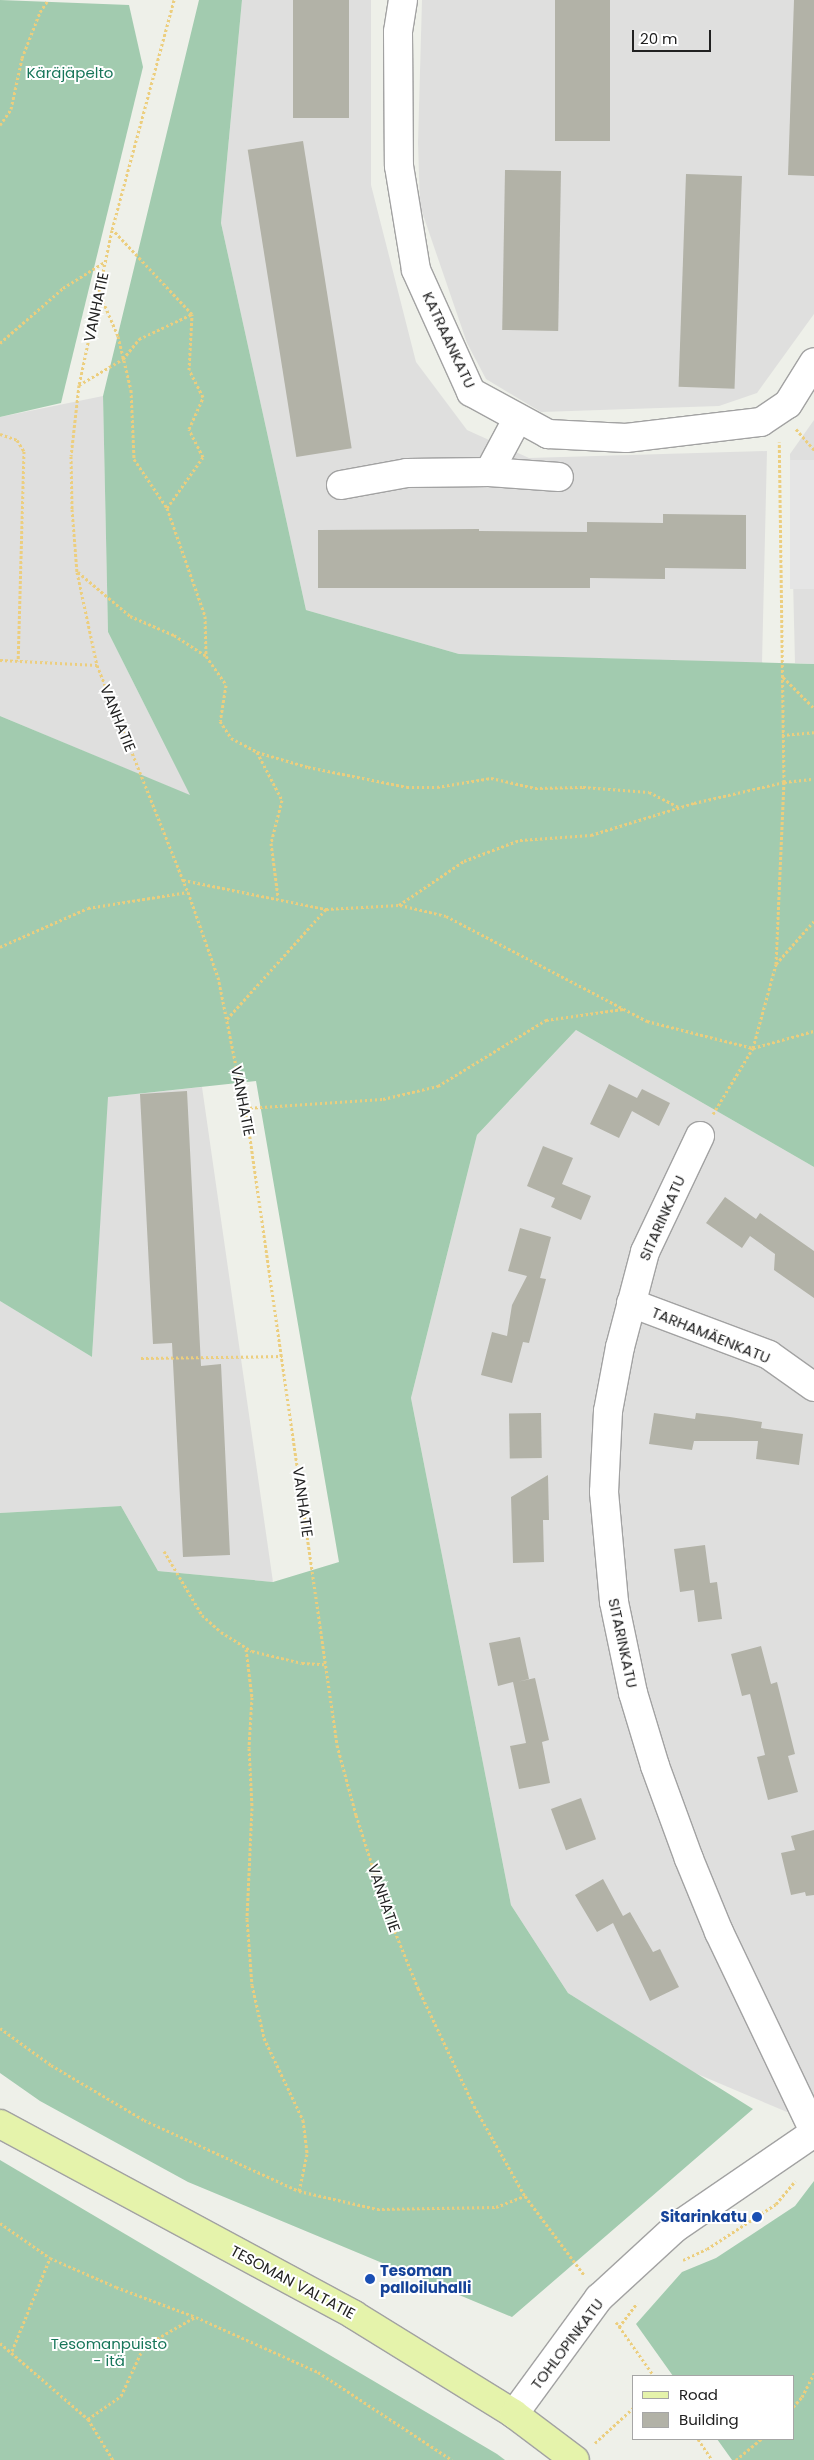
<!DOCTYPE html>
<html>
<head>
<meta charset="utf-8">
<style>
	body { margin:0 }
	#map { position:relative; width:814px; height:2460px; overflow:hidden; background:#eef0e9; font-family:Poppins,sans-serif }
	div>[style] { position:absolute }
	[style*='--x'] { left:calc(var(--x)*1px); top:calc(var(--y)*1px); width:calc(var(--w)*1px); rotate:calc(var(--a)*1deg) }
	.residential>* { inset:0; background:#dfdfde }
	.forest>* { inset:0; background:#a2cbaf }
	.parking>* { inset:0; background:#e5e5e5; transform-origin:0 0 }
	.building>* { inset:0; background:#b2b2a7; transform-origin:0 0 }
	.path>* { height:3px; margin-top:-1.5px; transform-origin:0; background:repeating-linear-gradient(90deg,#ecce7e 0 2.5px,transparent 0 5px) }
	.roads { filter:drop-shadow(1px 0 #a2a2a2) drop-shadow(-1px 0 #a2a2a2) drop-shadow(0 1px #a2a2a2) drop-shadow(0 -1px #a2a2a2) }
	.minor>* { height:28px; margin:-14px; padding:0 14px; transform-origin:14px; border-radius:14px; background:#fff }
	.major>* { height:28px; margin:-14px; padding:0 14px; transform-origin:14px; border-radius:14px; background:#e5f3ab }
	.dots>* { width:14px; height:14px; translate:-50% -50%; box-sizing:border-box; border:2px solid #fff; border-radius:50% }
	span { translate:-50% -50%; white-space:nowrap; text-align:center; line-height:1.15; -webkit-text-stroke:4px #fff; paint-order:stroke }
	.park-label { font-size:15px; color:#18765a }
	.street-label { font-size:15px; color:#212121 }
	.transit-label { font-size:15px; color:#164399; font-weight:700 }
	.right { translate:-100% -50%; text-align:right }
	.left { translate:0 -50%; text-align:left }
	.legend { position:absolute; left:632px; top:2375px; width:162px; height:65px; box-sizing:border-box; background:#fff; border:1px solid #a6a6a6; margin:0; padding:6px 9px; list-style:none; font-size:15px; color:#212121 }
	.legend li { display:flex; align-items:center; gap:10px; height:25px }
	.legend b { width:25px; border:1px solid #a6a6a6 }
	.scale { position:absolute; left:632px; top:30px; width:79px; height:22px; box-sizing:border-box; border:2px solid #212121; border-top:0; padding-left:6px; font-size:15px; line-height:18px; white-space:nowrap; color:#212121; -webkit-text-stroke:4px #fff; paint-order:stroke }
</style>
</head>
<body>
<div id="map">
	<div class="residential">
		<i style="clip-path:polygon(242px 0,371px 0,371px 185px,416px 362px,467px 430px,529px 458px,767px 451px,762px 663px,459px 654px,306px 610px,221px 223px)"></i>
		<i style="clip-path:polygon(422px 0,814px 0,814px 314px,757px 393px,719px 406px,541px 412px,486px 379px,467px 343px,420px 206px,418px 143px)"></i>
		<i style="clip-path:polygon(103px 396px,108px 632px,191px 796px,0 716px,0 417px)"></i>
		<i style="clip-path:polygon(814px 420px,814px 664px,795px 663px,790px 454px)"></i>
		<i style="clip-path:polygon(576px 1030px,814px 1167px,814px 2095px,787px 2112px,695px 2073px,568px 1993px,511px 1905px,411px 1398px,477px 1135px)"></i>
		<i style="clip-path:polygon(202px 1087px,273px 1582px,158px 1571px,121px 1506px,0 1513px,0 1301px,92px 1357px,107px 1097px)"></i>
	</div>
	<div class="forest">
		<i style="clip-path:polygon(0 0,129px 5px,143px 67px,61px 403px,0 417px)"></i>
		<i style="clip-path:polygon(199px 0,242px 0,221px 223px,306px 610px,459px 654px,814px 664px,814px 1167px,576px 1030px,477px 1135px,411px 1398px,511px 1905px,568px 1993px,753px 2109px,512px 2317px,188px 2182px,40px 2101px,0 2073px,0 1513px,121px 1506px,158px 1571px,273px 1582px,339px 1562px,256px 1081px,108px 1097px,92px 1357px,0 1301px,0 716px,190px 795px,108px 632px,103px 396px)"></i>
		<i style="clip-path:polygon(0 2160px,497px 2454px,505px 2460px,0 2460px)"></i>
		<i style="clip-path:polygon(814px 2181px,814px 2460px,732px 2460px,717px 2439px,793px 2439px,793px 2376px,673px 2376px,636px 2324px,682px 2272px,716px 2258px,795px 2206px)"></i>
	</div>
	<div class="parking">
		<i style="left:790px;top:460px;width:24px;height:129px"></i>
	</div>
	<div class="building">
		<i style="left:293px;top:0;width:56px;height:118px"></i>
		<i style="left:555px;top:0;width:55px;height:141px"></i>
		<i style="clip-path:polygon(794px 0,814px 0,814px 176px,788px 175px)"></i>
		<i style="left:303px;top:141px;width:311px;height:56px;rotate:81deg"></i>
		<i style="left:505px;top:170px;width:56px;height:160px;rotate:1deg"></i>
		<i style="left:686px;top:174px;width:56px;height:213px;rotate:2deg"></i>
		<i style="clip-path:polygon(663px 514px,746px 515px,746px 569px,665px 568px,665px 579px,590px 578px,590px 588px,318px 588px,318px 530px,479px 529px,479px 531px,587px 532px,587px 522px,663px 523px)"></i>
		<i style="clip-path:polygon(609px 1084px,637px 1098px,642px 1089px,670px 1103px,659px 1126px,632px 1111px,619px 1138px,590px 1124px)"></i>
		<i style="clip-path:polygon(187px 1091px,201px 1366px,221px 1364px,230px 1555px,183px 1557px,172px 1343px,153px 1344px,140px 1094px)"></i>
		<i style="clip-path:polygon(543px 1146px,573px 1158px,562px 1184px,591px 1196px,581px 1220px,551px 1207px,555px 1198px,527px 1186px)"></i>
		<i style="clip-path:polygon(725px 1197px,756px 1219px,760px 1213px,814px 1251px,814px 1298px,774px 1270px,775px 1254px,750px 1236px,742px 1248px,706px 1223px)"></i>
		<i style="clip-path:polygon(520px 1228px,551px 1237px,540px 1278px,546px 1279px,537px 1313px,529px 1343px,523px 1342px,512px 1383px,481px 1375px,492px 1332px,507px 1336px,512px 1305px,527px 1276px,508px 1271px)"></i>
		<i style="left:541px;top:1413px;width:45px;height:32px;rotate:89deg"></i>
		<i style="clip-path:polygon(654px 1413px,695px 1419px,696px 1413px,730px 1417px,762px 1422px,761px 1428px,803px 1434px,799px 1465px,756px 1459px,758px 1441px,694px 1441px,692px 1450px,649px 1444px)"></i>
		<i style="clip-path:polygon(548px 1475px,549px 1520px,543px 1520px,544px 1562px,513px 1563px,511px 1497px)"></i>
		<i style="clip-path:polygon(705px 1545px,710px 1583px,717px 1582px,722px 1619px,698px 1622px,694px 1590px,680px 1592px,674px 1549px)"></i>
		<i style="clip-path:polygon(520px 1637px,529px 1679px,517px 1682px,535px 1678px,549px 1740px,542px 1742px,550px 1783px,519px 1789px,510px 1746px,526px 1743px,513px 1682px,498px 1686px,489px 1643px)"></i>
		<i style="clip-path:polygon(761px 1646px,771px 1684px,777px 1682px,795px 1754px,788px 1756px,798px 1792px,768px 1800px,757px 1757px,765px 1755px,750px 1694px,742px 1696px,731px 1654px)"></i>
		<i style="left:581px;top:1798px;width:44px;height:32px;rotate:70deg"></i>
		<i style="clip-path:polygon(814px 1830px,814px 1895px,806px 1896px,805px 1892px,791px 1895px,781px 1853px,795px 1850px,791px 1836px)"></i>
		<i style="clip-path:polygon(603px 1879px,623px 1916px,630px 1912px,653px 1952px,660px 1949px,679px 1987px,650px 2001px,613px 1923px,597px 1932px,575px 1895px)"></i>
	</div>
	<div class="path">
		<i style="--x:174;--y:0;--w:238;--a:105.1"></i>
		<i style="--x:112;--y:230;--w:158;--a:102"></i>
		<i style="--x:79;--y:385;--w:71;--a:96.4"></i>
		<i style="--x:71;--y:456;--w:53;--a:88.9"></i>
		<i style="--x:72;--y:509;--w:63;--a:85.5"></i>
		<i style="--x:77;--y:572;--w:95;--a:77.9"></i>
		<i style="--x:97;--y:665;--w:245;--a:68.2"></i>
		<i style="--x:188;--y:892;--w:90;--a:70.6"></i>
		<i style="--x:218;--y:977;--w:157;--a:78.6"></i>
		<i style="--x:249;--y:1131;--w:620;--a:81.84"></i>
		<i style="--x:337;--y:1745;--w:73;--a:74.8"></i>
		<i style="--x:356;--y:1815;--w:107;--a:72.1"></i>
		<i style="--x:389;--y:1917;--w:77;--a:67.8"></i>
		<i style="--x:418;--y:1988;--w:131;--a:64.6"></i>
		<i style="--x:474;--y:2106;--w:103;--a:60.5"></i>
		<i style="--x:525;--y:2196;--w:99;--a:53.2"></i>
		<i style="--x:0;--y:125;--w:19;--a:-55"></i>
		<i style="--x:11;--y:109;--w:52;--a:-77.8"></i>
		<i style="--x:22;--y:58;--w:49;--a:-68.6"></i>
		<i style="--x:40;--y:12;--w:14;--a:-56"></i>
		<i style="--x:99;--y:292;--w:48;--a:66.6"></i>
		<i style="--x:118;--y:336;--w:56;--a:76.5"></i>
		<i style="--x:131;--y:390;--w:69;--a:87.5"></i>
		<i style="--x:134;--y:459;--w:59;--a:56"></i>
		<i style="--x:167;--y:508;--w:62;--a:-54.8"></i>
		<i style="--x:203;--y:457;--w:31;--a:-117"></i>
		<i style="--x:189;--y:429;--w:35;--a:-66"></i>
		<i style="--x:203;--y:397;--w:30;--a:-117"></i>
		<i style="--x:189;--y:370;--w:56;--a:-86.9"></i>
		<i style="--x:192;--y:314;--w:115;--a:-133.2"></i>
		<i style="--x:0;--y:343;--w:84;--a:-41.1"></i>
		<i style="--x:63;--y:288;--w:51;--a:-32.1"></i>
		<i style="--x:79;--y:385;--w:51;--a:-30.6"></i>
		<i style="--x:123;--y:359;--w:26;--a:-51"></i>
		<i style="--x:139;--y:339;--w:59;--a:-25.3"></i>
		<i style="--x:796;--y:429;--w:28;--a:49"></i>
		<i style="--x:0;--y:434;--w:18;--a:19"></i>
		<i style="--x:17;--y:440;--w:13;--a:58"></i>
		<i style="--x:24;--y:451;--w:210;--a:91.6"></i>
		<i style="--x:167;--y:508;--w:114;--a:70.6"></i>
		<i style="--x:205;--y:616;--w:40;--a:88.6"></i>
		<i style="--x:206;--y:656;--w:35;--a:55"></i>
		<i style="--x:226;--y:685;--w:36;--a:99"></i>
		<i style="--x:220;--y:721;--w:20;--a:57"></i>
		<i style="--x:231;--y:738;--w:30;--a:28"></i>
		<i style="--x:257;--y:752;--w:54;--a:62.5"></i>
		<i style="--x:282;--y:800;--w:44;--a:104.3"></i>
		<i style="--x:271;--y:843;--w:54;--a:82.6"></i>
		<i style="--x:78;--y:572;--w:68;--a:40.2"></i>
		<i style="--x:130;--y:616;--w:48;--a:23.4"></i>
		<i style="--x:174;--y:635;--w:38;--a:33"></i>
		<i style="--x:0;--y:660;--w:97;--a:3"></i>
		<i style="--x:783;--y:677;--w:44;--a:45"></i>
		<i style="--x:782;--y:735;--w:32;--a:-5"></i>
		<i style="--x:257;--y:752;--w:53;--a:16.4"></i>
		<i style="--x:308;--y:767;--w:101;--a:11.4"></i>
		<i style="--x:407;--y:787;--w:30;--a:0"></i>
		<i style="--x:437;--y:787;--w:55;--a:-9.5"></i>
		<i style="--x:491;--y:778;--w:45;--a:12.8"></i>
		<i style="--x:535;--y:788;--w:48;--a:-1.2"></i>
		<i style="--x:583;--y:787;--w:66;--a:4.3"></i>
		<i style="--x:649;--y:792;--w:35;--a:27"></i>
		<i style="--x:183;--y:880;--w:146;--a:11.5"></i>
		<i style="--x:326;--y:909;--w:73;--a:-3.1"></i>
		<i style="--x:399;--y:905;--w:78;--a:-34.1"></i>
		<i style="--x:464;--y:861;--w:60;--a:-20.6"></i>
		<i style="--x:520;--y:840;--w:71;--a:-4"></i>
		<i style="--x:591;--y:835;--w:108;--a:-17.3"></i>
		<i style="--x:694;--y:803;--w:92;--a:-13.1"></i>
		<i style="--x:784;--y:782;--w:30;--a:-6"></i>
		<i style="--x:400;--y:905;--w:47;--a:13.4"></i>
		<i style="--x:446;--y:916;--w:227;--a:27.6"></i>
		<i style="--x:647;--y:1021;--w:109;--a:14.3"></i>
		<i style="--x:753;--y:1048;--w:63;--a:-15.6"></i>
		<i style="--x:0;--y:947;--w:96;--a:-23.9"></i>
		<i style="--x:88;--y:908;--w:101;--a:-9.1"></i>
		<i style="--x:776;--y:964;--w:57;--a:-48.5"></i>
		<i style="--x:227;--y:1019;--w:148;--a:-48"></i>
		<i style="--x:245;--y:1108;--w:138;--a:-3.7"></i>
		<i style="--x:383;--y:1099;--w:57;--a:-13.3"></i>
		<i style="--x:438;--y:1086;--w:127;--a:-31.4"></i>
		<i style="--x:546;--y:1020;--w:78;--a:-8.1"></i>
		<i style="--x:713;--y:1114;--w:77;--a:-58.8"></i>
		<i style="--x:753;--y:1048;--w:87;--a:-74.7"></i>
		<i style="--x:776;--y:964;--w:182;--a:-87.5"></i>
		<i style="--x:784;--y:782;--w:340;--a:-90.8"></i>
		<i style="--x:141;--y:1358;--w:141;--a:-0.8"></i>
		<i style="--x:164;--y:1551;--w:74;--a:59.3"></i>
		<i style="--x:202;--y:1615;--w:25;--a:42"></i>
		<i style="--x:221;--y:1632;--w:36;--a:32"></i>
		<i style="--x:252;--y:1651;--w:51;--a:13.5"></i>
		<i style="--x:302;--y:1663;--w:22;--a:3"></i>
		<i style="--x:246;--y:1649;--w:48;--a:82.9"></i>
		<i style="--x:252;--y:1697;--w:51;--a:93.4"></i>
		<i style="--x:249;--y:1748;--w:60;--a:87.1"></i>
		<i style="--x:252;--y:1808;--w:111;--a:92.6"></i>
		<i style="--x:247;--y:1919;--w:66;--a:85.7"></i>
		<i style="--x:252;--y:1985;--w:54;--a:77.2"></i>
		<i style="--x:264;--y:2038;--w:91;--a:64.6"></i>
		<i style="--x:303;--y:2120;--w:34;--a:83"></i>
		<i style="--x:307;--y:2154;--w:38;--a:102"></i>
		<i style="--x:0;--y:2028;--w:63;--a:36"></i>
		<i style="--x:51;--y:2065;--w:108;--a:30.6"></i>
		<i style="--x:144;--y:2120;--w:170;--a:24.6"></i>
		<i style="--x:299;--y:2191;--w:80;--a:13"></i>
		<i style="--x:377;--y:2209;--w:119;--a:-1"></i>
		<i style="--x:496;--y:2207;--w:31;--a:-21"></i>
		<i style="--x:0;--y:2223;--w:61;--a:35"></i>
		<i style="--x:50;--y:2258;--w:72;--a:23.7"></i>
		<i style="--x:116;--y:2287;--w:85;--a:20.6"></i>
		<i style="--x:196;--y:2317;--w:134;--a:24.3"></i>
		<i style="--x:318;--y:2372;--w:160;--a:33.3"></i>
		<i style="--x:683;--y:2260;--w:26;--a:-25"></i>
		<i style="--x:707;--y:2249;--w:82;--a:-33.1"></i>
		<i style="--x:776;--y:2204;--w:30;--a:-50"></i>
		<i style="--x:616;--y:2322;--w:66;--a:54.9"></i>
		<i style="--x:619;--y:2327;--w:30;--a:-53"></i>
		<i style="--x:0;--y:2343;--w:116;--a:40.8"></i>
		<i style="--x:88;--y:2419;--w:48;--a:58.6"></i>
		<i style="--x:12;--y:2351;--w:100;--a:-67.8"></i>
		<i style="--x:793;--y:2407;--w:13;--a:-48"></i>
		<i style="--x:802;--y:2397;--w:27;--a:-63"></i>
		<i style="--x:88;--y:2419;--w:40;--a:-34.9"></i>
		<i style="--x:121;--y:2396;--w:55;--a:-65.3"></i>
		<i style="--x:144;--y:2346;--w:59;--a:-29.6"></i>
		<i style="--x:698;--y:2439;--w:25;--a:56"></i>
		<i style="--x:595;--y:2443;--w:52;--a:-42.6"></i>
		<i style="--x:736;--y:2460;--w:33;--a:-40"></i>
	</div>
	<div class="roads">
		<div class="minor">
			<i style="--x:403;--y:0;--w:32;--a:99"></i>
			<i style="--x:398;--y:32;--w:134;--a:89.6"></i>
			<i style="--x:399;--y:166;--w:105;--a:80.7"></i>
			<i style="--x:416;--y:270;--w:134;--a:65.7"></i>
			<i style="--x:471;--y:392;--w:88;--a:28.6"></i>
			<i style="--x:548;--y:434;--w:78;--a:2.9"></i>
			<i style="--x:626;--y:438;--w:136;--a:-6.8"></i>
			<i style="--x:761;--y:422;--w:32;--a:-34"></i>
			<i style="--x:788;--y:404;--w:49;--a:-58.2"></i>
			<i style="--x:489;--y:472;--w:70;--a:4.1"></i>
			<i style="--x:341;--y:485;--w:67;--a:-10.3"></i>
			<i style="--x:407;--y:473;--w:82;--a:-0.7"></i>
			<i style="--x:489;--y:472;--w:61;--a:-61.8"></i>
			<i style="--x:700;--y:1136;--w:128;--a:115.4"></i>
			<i style="--x:645;--y:1252;--w:98;--a:104.7"></i>
			<i style="--x:620;--y:1347;--w:65;--a:100.6"></i>
			<i style="--x:608;--y:1411;--w:81;--a:92.8"></i>
			<i style="--x:604;--y:1492;--w:110;--a:84.8"></i>
			<i style="--x:614;--y:1602;--w:93;--a:78.2"></i>
			<i style="--x:633;--y:1693;--w:76;--a:73.2"></i>
			<i style="--x:655;--y:1766;--w:99;--a:69.9"></i>
			<i style="--x:689;--y:1859;--w:79;--a:67.7"></i>
			<i style="--x:719;--y:1932;--w:221;--a:64.5"></i>
			<i style="--x:631;--y:1303;--w:147;--a:20.6"></i>
			<i style="--x:769;--y:1355;--w:55;--a:35.4"></i>
			<i style="--x:514;--y:2414;--w:144;--a:-53.8"></i>
			<i style="--x:599;--y:2298;--w:103;--a:-42.6"></i>
			<i style="--x:675;--y:2228;--w:168;--a:-34.4"></i>
		</div>
		<div class="major">
			<i style="--x:0;--y:2124;--w:402;--a:28.3"></i>
			<i style="--x:354;--y:2315;--w:188;--a:31.7"></i>
			<i style="--x:514;--y:2414;--w:76;--a:37"></i>
		</div>
	</div>
	<div class="dots">
		<i style="left:757px;top:2217px;background:#1a4fb4"></i>
		<i style="left:370px;top:2279px;background:#1a4fb4"></i>
	</div>
	<div class="park-label">
		<span style="left:70px;top:73px">Käräjäpelto</span>
		<span style="left:109px;top:2352px">Tesomanpuisto<br>- itä</span>
	</div>
	<div class="street-label">
		<span style="left:96px;top:307px;rotate:-78deg">VANHATIE</span>
		<span style="left:449px;top:340px;rotate:65deg">KATRAANKATU</span>
		<span style="left:118px;top:718px;rotate:68deg">VANHATIE</span>
		<span style="left:243px;top:1101px;rotate:79deg">VANHATIE</span>
		<span style="left:662px;top:1218px;rotate:-66deg">SITARINKATU</span>
		<span style="left:711px;top:1335px;rotate:22deg">TARHAMÄENKATU</span>
		<span style="left:303px;top:1502px;rotate:82deg">VANHATIE</span>
		<span style="left:623px;top:1643px;rotate:78deg">SITARINKATU</span>
		<span style="left:384px;top:1898px;rotate:71deg">VANHATIE</span>
		<span style="left:293px;top:2282px;rotate:28deg">TESOMAN VALTATIE</span>
		<span style="left:567px;top:2344px;rotate:-53deg">TOHLOPINKATU</span>
	</div>
	<div class="transit-label">
		<span class="right" style="left:747px;top:2217px">Sitarinkatu</span>
		<span class="left" style="left:380px;top:2279px">Tesoman<br>palloiluhalli</span>
	</div>
	<ul class="legend">
	<li><b style="height:6px;background:#e5f3ab"></b>Road</li>
	<li><b style="height:14px;background:#b2b2a7"></b>Building</li>
	</ul>
	<div class="scale">20 m</div>
</div>
</body>
</html>
